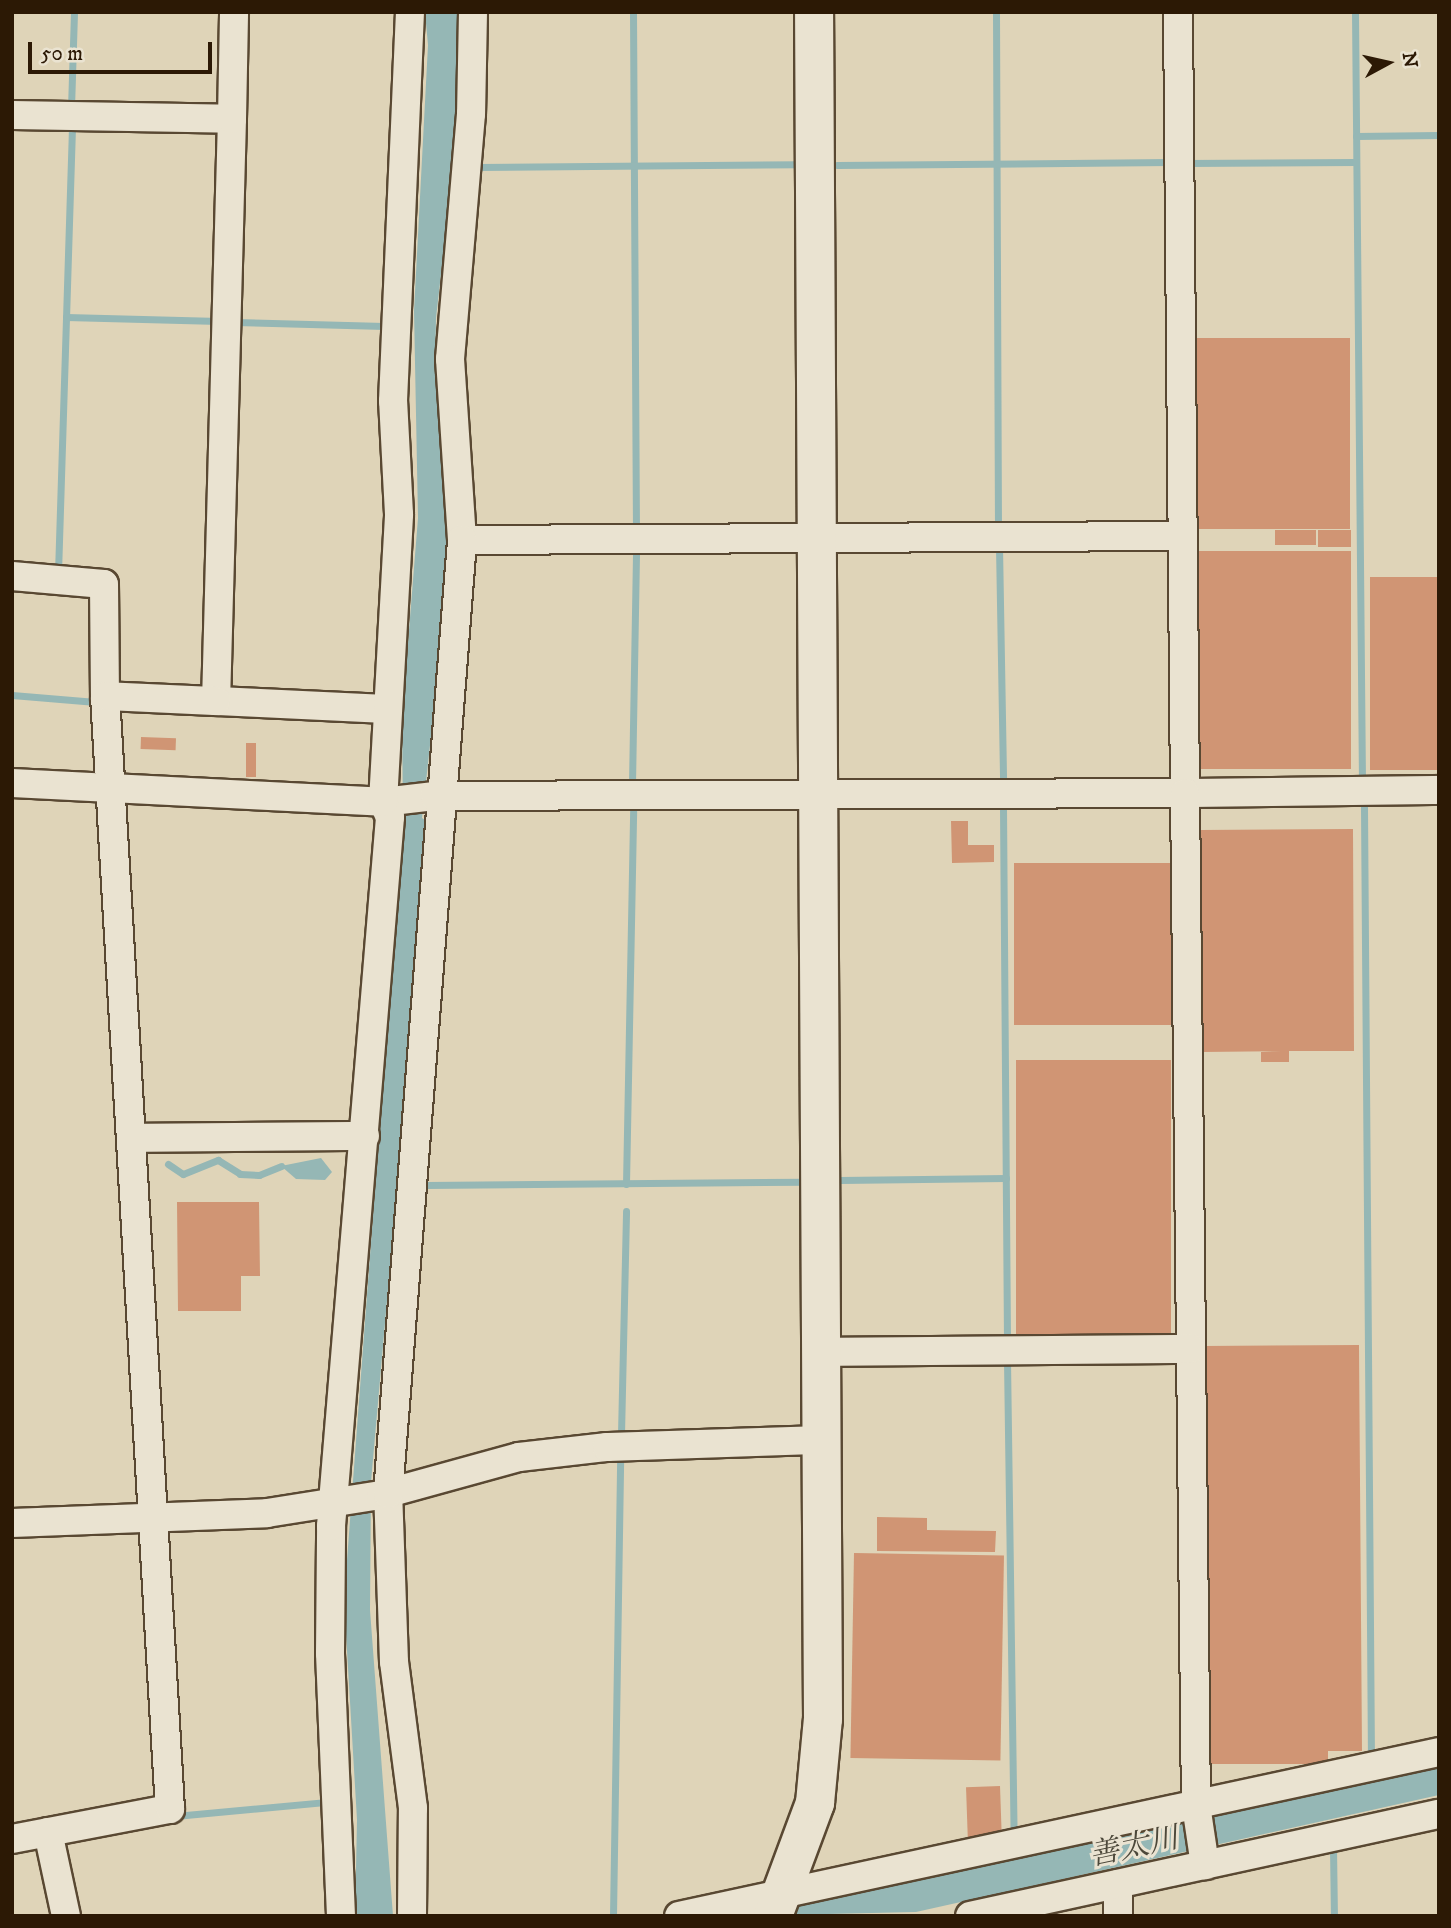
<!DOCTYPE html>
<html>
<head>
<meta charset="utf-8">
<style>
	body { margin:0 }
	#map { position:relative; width:1451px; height:1928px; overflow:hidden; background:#dfd4b8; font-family:"IM FELL DW Pica","Noto Serif JP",serif }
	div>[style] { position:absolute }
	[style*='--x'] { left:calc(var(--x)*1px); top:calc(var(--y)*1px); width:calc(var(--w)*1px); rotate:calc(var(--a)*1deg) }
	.water>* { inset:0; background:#95b7b5 }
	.stream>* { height:7px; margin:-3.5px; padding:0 3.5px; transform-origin:3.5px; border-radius:3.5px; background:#95b7b5 }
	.building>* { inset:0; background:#d09574; transform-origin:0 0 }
	.roads { filter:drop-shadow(2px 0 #594832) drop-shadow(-2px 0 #594832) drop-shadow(0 2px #594832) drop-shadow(0 -2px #594832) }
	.street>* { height:28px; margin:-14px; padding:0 14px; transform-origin:14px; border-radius:14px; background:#eae3d1 }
	.secondary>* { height:38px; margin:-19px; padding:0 19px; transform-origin:19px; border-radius:19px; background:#eae3d1 }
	span { translate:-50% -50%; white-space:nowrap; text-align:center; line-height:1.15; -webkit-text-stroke:6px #eae3d1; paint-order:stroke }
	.water-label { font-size:30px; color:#4c483a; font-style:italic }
	.frame { position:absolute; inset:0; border:14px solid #2c1905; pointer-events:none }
	.north { position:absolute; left:1353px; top:28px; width:70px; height:70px; -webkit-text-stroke:5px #eae3d1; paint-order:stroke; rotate:82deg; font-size:19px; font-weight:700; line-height:28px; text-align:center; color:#2c1905 }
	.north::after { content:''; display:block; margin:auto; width:24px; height:32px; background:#2c1905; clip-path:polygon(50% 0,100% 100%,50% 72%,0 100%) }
	.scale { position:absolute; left:28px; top:42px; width:184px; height:32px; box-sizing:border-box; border:4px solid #2c1905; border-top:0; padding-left:9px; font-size:21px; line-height:24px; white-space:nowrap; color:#2c1905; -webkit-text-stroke:5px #eae3d1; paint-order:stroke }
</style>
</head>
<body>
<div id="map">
	<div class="water">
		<i style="clip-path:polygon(425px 12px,459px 12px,463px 82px,436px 318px,435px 375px,450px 564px,422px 818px,429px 823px,371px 1482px,370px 1610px,393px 1916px,355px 1916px,357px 1820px,344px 1600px,403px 818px,402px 717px,418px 518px,414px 311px,428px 45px)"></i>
		<i style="clip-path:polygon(321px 1158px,332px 1172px,325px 1180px,296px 1179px,281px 1166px)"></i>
		<i style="clip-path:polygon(1439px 1763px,1439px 1795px,916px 1912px,738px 1916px)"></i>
	</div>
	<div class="stream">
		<i style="--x:633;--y:12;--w:515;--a:89.67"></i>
		<i style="--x:996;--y:12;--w:516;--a:89.78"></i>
		<i style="--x:1355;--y:12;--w:765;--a:89.48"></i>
		<i style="--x:71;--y:108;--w:96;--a:-88.2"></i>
		<i style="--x:1356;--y:136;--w:83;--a:-0.7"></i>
		<i style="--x:1186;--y:163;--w:170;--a:-0.3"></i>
		<i style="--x:837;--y:165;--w:333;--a:-0.5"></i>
		<i style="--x:477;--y:167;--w:322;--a:-0.5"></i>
		<i style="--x:66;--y:317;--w:153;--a:1.5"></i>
		<i style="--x:234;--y:322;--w:150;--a:1.5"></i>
		<i style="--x:999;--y:546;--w:234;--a:89"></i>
		<i style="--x:58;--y:573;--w:448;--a:-88.2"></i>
		<i style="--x:12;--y:695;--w:84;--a:4.8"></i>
		<i style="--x:632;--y:784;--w:237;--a:-89"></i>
		<i style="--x:1003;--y:807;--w:534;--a:89.57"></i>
		<i style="--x:1364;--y:807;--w:951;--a:89.58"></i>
		<i style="--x:168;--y:1164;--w:18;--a:34"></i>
		<i style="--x:183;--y:1174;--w:38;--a:-22"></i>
		<i style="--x:218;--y:1160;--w:26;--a:32"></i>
		<i style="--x:240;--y:1174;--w:19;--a:3"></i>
		<i style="--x:259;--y:1175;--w:24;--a:-22"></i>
		<i style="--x:840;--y:1180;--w:166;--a:-0.7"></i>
		<i style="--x:626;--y:1184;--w:373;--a:-88.9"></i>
		<i style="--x:426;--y:1185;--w:380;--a:-0.5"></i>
		<i style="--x:1007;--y:1360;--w:478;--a:89.2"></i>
		<i style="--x:621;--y:1434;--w:223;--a:-88.7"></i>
		<i style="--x:175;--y:1816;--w:153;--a:-5.3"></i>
		<i style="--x:1333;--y:1847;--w:69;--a:89.2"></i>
		<i style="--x:613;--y:1916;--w:457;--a:-89.1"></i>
	</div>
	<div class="building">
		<i style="left:1350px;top:338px;width:191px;height:157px;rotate:90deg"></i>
		<i style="left:1316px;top:530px;width:15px;height:41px;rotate:90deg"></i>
		<i style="left:1351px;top:530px;width:17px;height:33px;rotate:90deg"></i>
		<i style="left:1351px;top:551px;width:218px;height:159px;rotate:90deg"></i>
		<i style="left:1370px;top:577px;width:69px;height:193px"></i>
		<i style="left:141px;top:737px;width:35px;height:12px;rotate:2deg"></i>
		<i style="left:246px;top:743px;width:10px;height:34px"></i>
		<i style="clip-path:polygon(951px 821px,968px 821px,968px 845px,994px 845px,994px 862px,952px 863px)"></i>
		<i style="clip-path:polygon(1353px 829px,1354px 1051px,1289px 1051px,1289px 1062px,1261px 1062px,1261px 1052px,1282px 1051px,1202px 1052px,1201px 830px)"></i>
		<i style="left:1173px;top:863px;width:162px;height:159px;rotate:90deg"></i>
		<i style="left:1016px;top:1060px;width:155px;height:278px"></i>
		<i style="clip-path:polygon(177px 1202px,259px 1202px,260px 1276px,241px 1276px,241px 1311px,178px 1311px)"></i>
		<i style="clip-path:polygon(1359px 1345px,1362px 1751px,1328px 1751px,1328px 1764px,1207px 1764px,1204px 1346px)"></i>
		<i style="clip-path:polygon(877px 1517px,927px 1518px,927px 1530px,996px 1531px,995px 1552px,877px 1551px)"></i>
		<i style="left:854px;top:1553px;width:150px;height:205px;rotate:1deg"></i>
		<i style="left:1000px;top:1786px;width:54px;height:34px;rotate:88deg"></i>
	</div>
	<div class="roads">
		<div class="street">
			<i style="--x:473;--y:12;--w:102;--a:91.1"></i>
			<i style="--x:471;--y:114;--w:246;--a:94.9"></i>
			<i style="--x:450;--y:359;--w:181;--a:86.2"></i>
			<i style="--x:462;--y:540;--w:721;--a:-0.32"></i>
			<i style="--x:1178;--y:12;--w:781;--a:89.49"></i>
			<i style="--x:1185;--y:793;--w:254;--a:-0.7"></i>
			<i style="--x:12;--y:115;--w:220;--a:1"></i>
			<i style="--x:232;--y:119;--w:582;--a:91.57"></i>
			<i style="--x:216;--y:701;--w:172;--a:2.7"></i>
			<i style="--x:232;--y:119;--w:107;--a:-88.9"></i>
			<i style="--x:12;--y:576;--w:92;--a:5"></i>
			<i style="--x:104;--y:584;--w:112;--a:89.5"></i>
			<i style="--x:12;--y:783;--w:371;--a:2.9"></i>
			<i style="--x:383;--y:802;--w:52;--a:-6.6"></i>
			<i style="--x:435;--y:796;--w:750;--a:-0.23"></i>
			<i style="--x:1185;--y:793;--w:1012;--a:89.38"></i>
			<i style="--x:1196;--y:1805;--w:61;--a:81.5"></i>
			<i style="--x:133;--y:1138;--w:232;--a:-0.5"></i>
			<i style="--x:823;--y:1352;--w:368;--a:-0.5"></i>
			<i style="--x:12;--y:1523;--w:255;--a:-2.2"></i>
			<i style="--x:267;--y:1513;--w:115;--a:-9"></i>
			<i style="--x:381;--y:1495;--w:143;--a:-15.4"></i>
			<i style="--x:519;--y:1457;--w:89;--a:-6.5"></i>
			<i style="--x:607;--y:1447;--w:216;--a:-1.9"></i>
			<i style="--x:48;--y:1832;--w:86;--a:77.9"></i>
			<i style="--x:12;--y:1839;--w:161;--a:-10.8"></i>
			<i style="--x:170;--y:1809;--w:1115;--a:-93.34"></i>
			<i style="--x:105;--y:696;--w:111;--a:2.6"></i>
			<i style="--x:1118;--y:1884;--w:32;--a:90"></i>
			<i style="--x:341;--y:1916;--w:263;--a:-92.4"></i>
			<i style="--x:330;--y:1653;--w:127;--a:-89.5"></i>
			<i style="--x:331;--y:1526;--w:711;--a:-85.24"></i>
			<i style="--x:390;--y:817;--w:17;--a:-115"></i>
			<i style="--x:383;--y:802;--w:288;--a:-86.8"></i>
			<i style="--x:399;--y:514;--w:113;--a:-93"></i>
			<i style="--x:393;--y:401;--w:389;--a:-87.5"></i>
			<i style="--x:412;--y:1916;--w:108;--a:-89.5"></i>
			<i style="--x:413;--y:1808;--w:147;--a:-97.4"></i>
			<i style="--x:394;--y:1662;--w:168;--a:-92"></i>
			<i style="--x:388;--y:1494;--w:957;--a:-85.56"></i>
			<i style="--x:679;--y:1916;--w:777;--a:-12.18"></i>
			<i style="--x:970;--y:1916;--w:480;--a:-12.3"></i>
		</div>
		<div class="secondary">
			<i style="--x:773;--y:1916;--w:121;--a:-69.6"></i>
			<i style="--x:815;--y:1803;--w:84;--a:-84.6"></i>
			<i style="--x:823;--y:1719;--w:1707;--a:-90.3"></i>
		</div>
	</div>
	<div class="water-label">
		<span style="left:1134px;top:1848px;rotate:-12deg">善太川</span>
	</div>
	<div class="frame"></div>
	<div class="north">N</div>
	<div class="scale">50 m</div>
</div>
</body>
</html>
